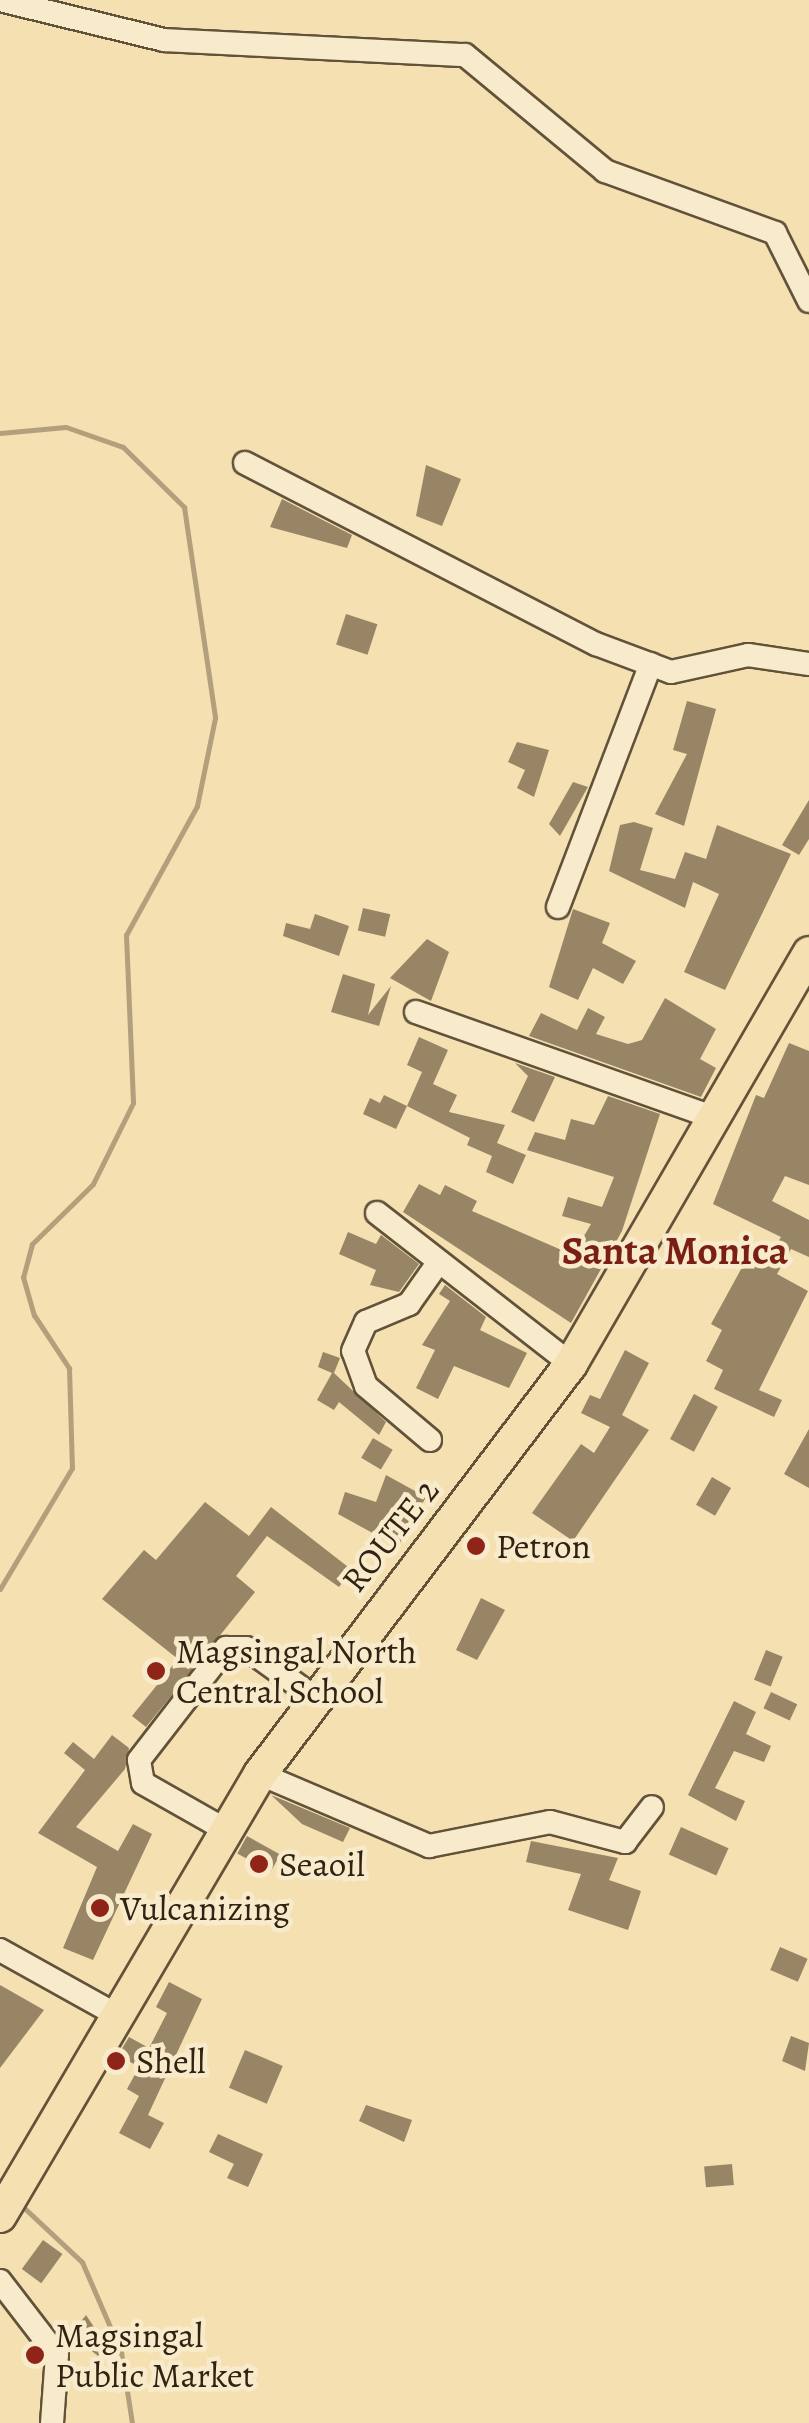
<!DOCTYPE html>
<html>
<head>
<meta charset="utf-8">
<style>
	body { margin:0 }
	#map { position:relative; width:809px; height:2423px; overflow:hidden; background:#f5e0b1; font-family:Alegreya,serif }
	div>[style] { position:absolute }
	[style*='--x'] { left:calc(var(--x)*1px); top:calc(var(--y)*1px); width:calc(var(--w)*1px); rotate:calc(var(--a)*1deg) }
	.stream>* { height:5px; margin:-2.5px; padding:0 2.5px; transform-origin:2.5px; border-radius:2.5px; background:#b29f7b }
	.building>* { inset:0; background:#978565; transform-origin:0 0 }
	.roads { filter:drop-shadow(2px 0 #62523a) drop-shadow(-2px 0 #62523a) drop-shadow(0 2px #62523a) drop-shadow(0 -2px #62523a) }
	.minor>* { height:22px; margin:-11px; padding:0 11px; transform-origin:11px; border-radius:11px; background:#f8ebcc }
	.highway>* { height:32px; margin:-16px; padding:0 16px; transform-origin:16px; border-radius:16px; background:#f5e0b1 }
	.dots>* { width:28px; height:28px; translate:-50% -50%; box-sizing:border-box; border:5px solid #f8ebcc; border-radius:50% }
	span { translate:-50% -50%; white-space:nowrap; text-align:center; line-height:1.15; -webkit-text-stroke:9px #f8ebcc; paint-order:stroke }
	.street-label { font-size:35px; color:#312212 }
	.poi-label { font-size:35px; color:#312212 }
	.left { translate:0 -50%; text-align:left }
	.quarter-label { font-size:40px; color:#7a1f14; font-weight:700 }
</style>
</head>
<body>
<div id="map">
	<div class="stream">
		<i style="--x:0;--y:433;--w:66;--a:-5.2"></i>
		<i style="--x:66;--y:427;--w:60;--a:19.3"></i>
		<i style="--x:123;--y:447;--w:86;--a:44.5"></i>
		<i style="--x:184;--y:507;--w:213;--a:81.6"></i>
		<i style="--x:215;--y:718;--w:90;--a:101.6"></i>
		<i style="--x:197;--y:806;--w:147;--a:118.8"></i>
		<i style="--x:126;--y:935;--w:168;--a:87.6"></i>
		<i style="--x:133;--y:1103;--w:90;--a:116.3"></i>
		<i style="--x:93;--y:1184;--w:86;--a:135.5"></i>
		<i style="--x:32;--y:1244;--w:34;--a:105"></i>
		<i style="--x:23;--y:1277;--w:40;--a:74"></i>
		<i style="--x:34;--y:1315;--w:64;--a:56.6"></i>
		<i style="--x:69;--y:1368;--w:100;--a:88.3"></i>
		<i style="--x:72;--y:1468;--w:141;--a:120.8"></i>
		<i style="--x:20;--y:2204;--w:85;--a:43.1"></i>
		<i style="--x:82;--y:2262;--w:98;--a:66.6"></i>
		<i style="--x:121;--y:2352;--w:72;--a:81.2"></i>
	</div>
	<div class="building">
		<i style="clip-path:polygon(426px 465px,461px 479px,442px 526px,416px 516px)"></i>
		<i style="clip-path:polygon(282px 499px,352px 535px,347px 548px,270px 527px)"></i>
		<i style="left:346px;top:614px;width:33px;height:32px;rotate:18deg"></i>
		<i style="clip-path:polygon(687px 701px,716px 709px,684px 826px,655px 814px,687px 754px,673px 750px)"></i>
		<i style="clip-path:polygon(517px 742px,549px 750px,534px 797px,517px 788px,525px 770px,508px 762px)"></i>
		<i style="clip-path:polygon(573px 782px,588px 787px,560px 836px,549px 824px)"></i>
		<i style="clip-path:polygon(809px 800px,809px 839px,799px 855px,782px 845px)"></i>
		<i style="clip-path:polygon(634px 822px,653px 828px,640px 870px,675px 879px,685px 852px,706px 859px,717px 825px,791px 854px,725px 990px,684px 972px,719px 894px,693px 882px,685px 908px,609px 871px,620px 825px)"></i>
		<i style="left:363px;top:908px;width:28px;height:23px;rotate:13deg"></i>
		<i style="clip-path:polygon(573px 909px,610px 923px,602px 943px,636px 961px,623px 984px,593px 968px,578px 1000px,549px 987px)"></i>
		<i style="clip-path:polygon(315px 914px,349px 926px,339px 956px,283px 936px,286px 923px,310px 929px)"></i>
		<i style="clip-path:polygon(427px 939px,449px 952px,431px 1001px,390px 978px)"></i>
		<i style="clip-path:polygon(343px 974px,375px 984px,368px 1015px,391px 986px,379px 1026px,331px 1012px)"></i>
		<i style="clip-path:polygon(665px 998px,716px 1029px,700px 1059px,716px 1068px,701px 1097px,529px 1036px,541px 1013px,577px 1030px,588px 1008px,605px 1017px,596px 1034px,628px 1044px,642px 1040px)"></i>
		<i style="clip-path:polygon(419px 1037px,448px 1050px,433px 1084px,457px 1095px,449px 1112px,505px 1125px,497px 1143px,526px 1155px,513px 1184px,486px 1172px,492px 1156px,467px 1145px,470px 1138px,407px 1106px,396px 1129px,363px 1114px,370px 1098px,380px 1103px,384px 1095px,407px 1106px,422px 1072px,407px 1065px)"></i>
		<i style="clip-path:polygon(789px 1043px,809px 1051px,809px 1185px,785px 1176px,772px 1201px,809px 1220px,809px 1257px,791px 1249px,777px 1274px,808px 1291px,759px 1390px,782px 1400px,774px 1417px,714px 1389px,723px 1370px,706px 1361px,722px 1330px,711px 1324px,751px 1251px,767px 1260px,781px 1237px,713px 1204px,756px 1095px,764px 1098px)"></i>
		<i style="clip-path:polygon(515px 1063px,555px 1077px,534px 1122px,511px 1112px,528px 1076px)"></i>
		<i style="clip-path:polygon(608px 1096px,660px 1114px,622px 1231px,571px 1323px,403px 1212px,419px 1184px,440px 1195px,445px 1185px,477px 1201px,472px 1211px,573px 1255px,591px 1224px,562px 1216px,568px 1197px,602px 1207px,614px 1177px,527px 1150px,535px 1132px,565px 1140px,571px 1119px,594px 1125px)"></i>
		<i style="clip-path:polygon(348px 1232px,376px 1244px,381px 1235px,419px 1264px,399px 1292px,370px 1285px,376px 1270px,339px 1254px)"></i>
		<i style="clip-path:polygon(445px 1285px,486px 1317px,480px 1330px,527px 1353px,509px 1388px,454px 1366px,438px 1399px,416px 1388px,435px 1350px,422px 1345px,450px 1301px,439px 1294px)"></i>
		<i style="clip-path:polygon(625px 1350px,649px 1363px,622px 1415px,649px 1430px,573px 1541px,532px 1513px,581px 1444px,594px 1453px,610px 1427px,581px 1413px,590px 1395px,600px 1399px)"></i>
		<i style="clip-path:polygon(323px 1352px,340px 1358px,334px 1373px,386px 1422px,379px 1435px,339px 1402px,334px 1410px,317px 1400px,332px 1373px,318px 1367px)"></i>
		<i style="left:694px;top:1394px;width:27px;height:51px;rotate:28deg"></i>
		<i style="clip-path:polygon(809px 1429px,809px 1488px,784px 1474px)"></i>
		<i style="left:373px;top:1438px;width:23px;height:23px;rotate:31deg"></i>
		<i style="clip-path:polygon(386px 1475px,426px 1497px,398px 1547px,338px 1514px,345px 1492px,376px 1502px)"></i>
		<i style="left:712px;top:1477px;width:22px;height:32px;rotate:30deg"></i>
		<i style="clip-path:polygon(205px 1502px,249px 1536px,271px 1507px,352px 1570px,339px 1587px,267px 1536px,236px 1576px,255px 1592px,146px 1727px,132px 1716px,178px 1659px,102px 1599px,144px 1550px,156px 1560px)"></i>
		<i style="clip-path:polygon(481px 1598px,505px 1610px,477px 1660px,456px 1650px)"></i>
		<i style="left:766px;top:1650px;width:18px;height:32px;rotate:22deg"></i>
		<i style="left:771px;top:1692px;width:29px;height:18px;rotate:25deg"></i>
		<i style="clip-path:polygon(734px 1701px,756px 1712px,746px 1734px,771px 1746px,764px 1762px,734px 1751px,715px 1788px,745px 1801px,736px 1821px,688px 1795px)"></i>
		<i style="clip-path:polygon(112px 1735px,129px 1748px,125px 1769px,76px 1827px,118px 1851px,133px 1824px,152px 1834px,93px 1960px,63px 1948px,97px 1867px,38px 1833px,85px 1770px,64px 1753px,73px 1742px,94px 1759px)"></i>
		<i style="clip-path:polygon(271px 1795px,350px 1828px,343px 1842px,302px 1824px)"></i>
		<i style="left:681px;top:1827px;width:52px;height:30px;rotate:24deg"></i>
		<i style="left:247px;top:1836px;width:38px;height:20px;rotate:29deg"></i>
		<i style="clip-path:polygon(531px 1841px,618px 1858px,609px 1880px,641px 1891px,628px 1930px,568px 1910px,581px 1874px,526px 1862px)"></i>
		<i style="left:780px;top:1947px;width:30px;height:25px;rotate:23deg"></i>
		<i style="clip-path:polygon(169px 1982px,202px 1999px,148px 2115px,164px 2123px,150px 2149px,119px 2133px,139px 2096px,127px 2089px,139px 2067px,118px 2055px,129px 2037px,149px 2048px,167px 2013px,156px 2007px)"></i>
		<i style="clip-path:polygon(0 1985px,44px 2010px,0 2068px)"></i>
		<i style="clip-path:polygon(791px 2036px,809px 2043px,805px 2071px,782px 2061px)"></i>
		<i style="left:245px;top:2050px;width:41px;height:41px;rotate:23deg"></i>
		<i style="clip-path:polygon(366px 2105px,412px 2120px,404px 2142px,359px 2121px)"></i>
		<i style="clip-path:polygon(218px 2134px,263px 2154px,248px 2187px,227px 2178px,234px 2164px,209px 2152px)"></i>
		<i style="left:732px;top:2164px;width:21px;height:28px;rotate:85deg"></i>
		<i style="left:43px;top:2240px;width:24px;height:36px;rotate:36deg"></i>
		<i style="clip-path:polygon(86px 2315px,106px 2345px,98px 2356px,71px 2334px)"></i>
	</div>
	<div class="roads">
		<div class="minor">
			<i style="--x:0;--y:0;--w:169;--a:13.7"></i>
			<i style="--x:164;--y:40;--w:301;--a:2.9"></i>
			<i style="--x:465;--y:55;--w:182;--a:39.6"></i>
			<i style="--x:605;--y:171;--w:181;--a:20"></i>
			<i style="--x:775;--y:233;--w:76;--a:63.4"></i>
			<i style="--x:245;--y:463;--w:395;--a:27.3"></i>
			<i style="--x:596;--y:644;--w:80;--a:20.5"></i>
			<i style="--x:671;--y:672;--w:79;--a:-12.4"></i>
			<i style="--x:748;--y:655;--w:62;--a:8.4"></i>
			<i style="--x:558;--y:907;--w:260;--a:-69.1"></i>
			<i style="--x:416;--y:1012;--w:318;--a:19.5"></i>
			<i style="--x:377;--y:1213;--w:246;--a:37.9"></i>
			<i style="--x:430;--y:1440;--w:84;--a:-139.8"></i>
			<i style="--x:366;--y:1386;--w:37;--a:-110"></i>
			<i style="--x:353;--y:1351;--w:32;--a:-66"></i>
			<i style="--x:366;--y:1322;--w:47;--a:-22.7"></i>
			<i style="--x:409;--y:1304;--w:50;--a:-54.7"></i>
			<i style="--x:260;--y:1774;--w:184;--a:23.1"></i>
			<i style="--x:429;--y:1846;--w:123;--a:-11.2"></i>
			<i style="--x:550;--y:1822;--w:78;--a:14.9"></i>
			<i style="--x:625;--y:1842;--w:44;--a:-52.4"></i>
			<i style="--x:224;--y:1829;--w:93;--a:-150.4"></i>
			<i style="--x:143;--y:1783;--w:23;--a:-100"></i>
			<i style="--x:139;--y:1760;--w:142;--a:-52.2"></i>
			<i style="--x:226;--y:1648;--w:20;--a:0"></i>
			<i style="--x:246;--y:1648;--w:84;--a:35.8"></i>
			<i style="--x:0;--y:1950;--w:129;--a:29.1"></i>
			<i style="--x:0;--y:2281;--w:93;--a:52.4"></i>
			<i style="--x:57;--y:2355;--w:68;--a:94.2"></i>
		</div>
		<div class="highway">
			<i style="--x:0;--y:2216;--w:513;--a:-59.53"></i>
			<i style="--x:260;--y:1774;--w:515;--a:-52.82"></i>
			<i style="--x:571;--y:1364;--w:475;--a:-59.9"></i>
		</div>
	</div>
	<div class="dots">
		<i style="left:476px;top:1546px;background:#8f2418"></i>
		<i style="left:156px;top:1671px;background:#8f2418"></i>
		<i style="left:259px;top:1864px;background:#8f2418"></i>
		<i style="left:100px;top:1908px;background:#8f2418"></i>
		<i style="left:116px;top:2061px;background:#8f2418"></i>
		<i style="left:35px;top:2355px;background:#8f2418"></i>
	</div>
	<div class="street-label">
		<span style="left:390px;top:1535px;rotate:-52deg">ROUTE 2</span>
	</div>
	<div class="poi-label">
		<span class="left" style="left:496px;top:1546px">Petron</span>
		<span class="left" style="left:176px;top:1671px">Magsingal North<br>Central School</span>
		<span class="left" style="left:279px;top:1864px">Seaoil</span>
		<span class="left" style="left:120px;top:1908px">Vulcanizing</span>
		<span class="left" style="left:136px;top:2061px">Shell</span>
		<span class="left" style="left:55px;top:2355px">Magsingal<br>Public Market</span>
	</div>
	<div class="quarter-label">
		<span style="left:675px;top:1251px">Santa Monica</span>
	</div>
</div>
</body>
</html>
